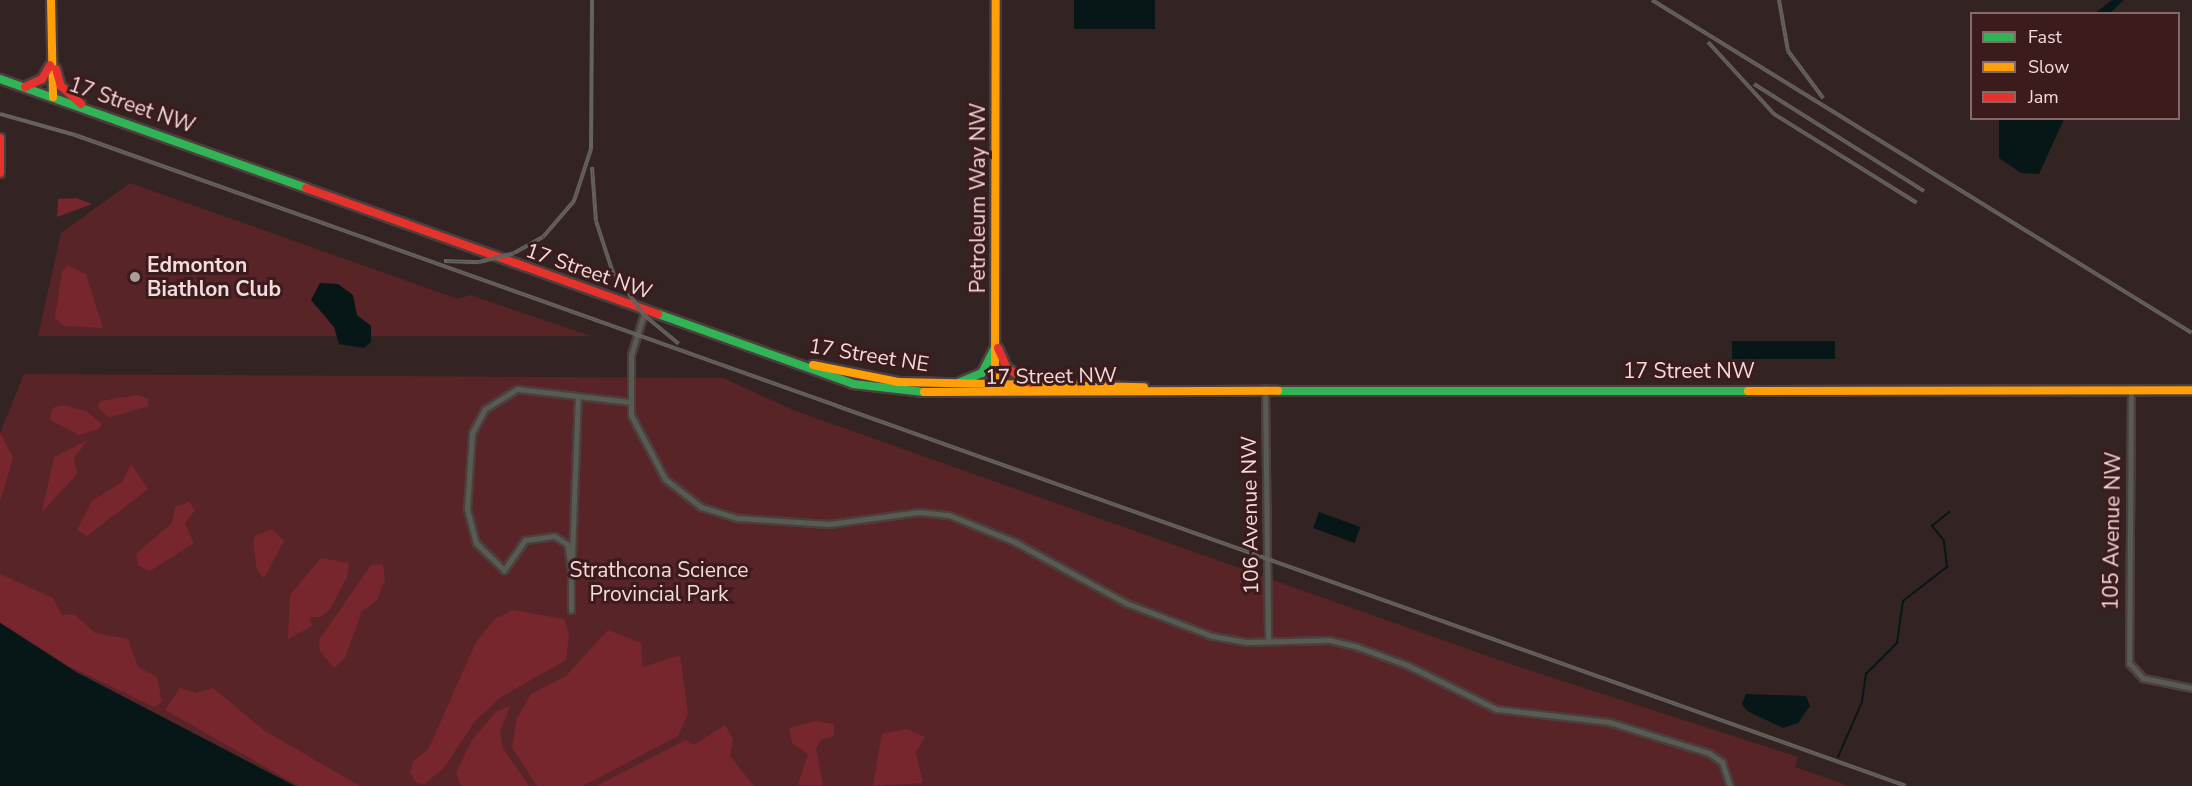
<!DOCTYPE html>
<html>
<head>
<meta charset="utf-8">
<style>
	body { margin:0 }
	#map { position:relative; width:2192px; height:786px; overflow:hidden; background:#342323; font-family:"Nunito Sans",sans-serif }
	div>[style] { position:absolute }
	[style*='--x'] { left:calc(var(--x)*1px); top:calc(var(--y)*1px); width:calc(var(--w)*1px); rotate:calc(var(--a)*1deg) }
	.green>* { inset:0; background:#582427 }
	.forest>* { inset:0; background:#77262e }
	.water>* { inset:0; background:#071617; transform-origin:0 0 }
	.stream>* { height:1.5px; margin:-0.75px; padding:0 0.75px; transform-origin:0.75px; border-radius:0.75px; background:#071617 }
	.roads { filter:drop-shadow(2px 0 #4d3e3e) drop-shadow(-2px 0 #4d3e3e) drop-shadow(0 2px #4d3e3e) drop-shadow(0 -2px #4d3e3e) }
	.street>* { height:5px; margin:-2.5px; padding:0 2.5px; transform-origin:2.5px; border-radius:2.5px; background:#575b52 }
	.fast>* { height:8px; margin:-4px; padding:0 4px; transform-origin:4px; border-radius:4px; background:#30b455 }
	.slow>* { height:8px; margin:-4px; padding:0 4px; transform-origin:4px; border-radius:4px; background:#ff9f0a }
	.jam>* { height:8px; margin:-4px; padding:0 4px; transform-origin:4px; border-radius:4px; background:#e5322d }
	.rail>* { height:4px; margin-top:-2px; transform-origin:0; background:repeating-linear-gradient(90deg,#3c1b1c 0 4.5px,#65615d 0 9px); box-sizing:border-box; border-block:2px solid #65615d }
	.dots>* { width:16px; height:16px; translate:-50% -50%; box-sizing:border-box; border:3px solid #3c1b1c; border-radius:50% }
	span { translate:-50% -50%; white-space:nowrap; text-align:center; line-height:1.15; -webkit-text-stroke:6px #3c1b1c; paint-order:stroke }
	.street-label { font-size:21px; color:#f3dbdb }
	.poi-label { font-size:21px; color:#f3dbdb; font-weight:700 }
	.left { translate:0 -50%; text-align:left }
	.park-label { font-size:21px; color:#f6dada }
	.legend { position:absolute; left:1970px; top:12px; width:210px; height:108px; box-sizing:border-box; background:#3c1b1c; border:2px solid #856868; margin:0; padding:8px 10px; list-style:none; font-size:18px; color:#f3dbdb }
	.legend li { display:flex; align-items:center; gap:12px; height:30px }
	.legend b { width:30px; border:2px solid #856868 }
</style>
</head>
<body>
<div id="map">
	<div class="green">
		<i style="clip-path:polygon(130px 183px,458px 299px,470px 295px,591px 336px,38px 336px,61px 233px)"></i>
		<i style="clip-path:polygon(24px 374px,723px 378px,793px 410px,1516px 666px,1798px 757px,1795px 767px,1849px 786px,295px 786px,76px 672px,0 623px,0 433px)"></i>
	</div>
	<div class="forest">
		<i style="clip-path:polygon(76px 198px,92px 204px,57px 217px,58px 199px)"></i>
		<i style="clip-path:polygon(68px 265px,86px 274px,103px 328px,64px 326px,55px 318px,62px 271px)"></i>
		<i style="clip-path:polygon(138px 395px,148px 399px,148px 406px,109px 418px,98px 407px,100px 401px)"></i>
		<i style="clip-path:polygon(62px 405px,86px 411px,102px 424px,99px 429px,79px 435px,50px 420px,52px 408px)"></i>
		<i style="clip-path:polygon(0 432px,13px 458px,0 502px)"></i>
		<i style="clip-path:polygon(88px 440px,74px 458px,77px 474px,42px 512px,54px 457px)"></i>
		<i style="clip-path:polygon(131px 464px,148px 489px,87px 536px,77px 530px,92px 501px,122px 482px)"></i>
		<i style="clip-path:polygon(189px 502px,195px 510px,185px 524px,194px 543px,150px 571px,138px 566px,136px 554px,172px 523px,175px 507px)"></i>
		<i style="clip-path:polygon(272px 529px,284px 541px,264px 578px,257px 571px,253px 543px,255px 536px)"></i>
		<i style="clip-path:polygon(321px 558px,349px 563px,347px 577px,331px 608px,321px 617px,309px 617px,312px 626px,288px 639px,290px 595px)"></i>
		<i style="clip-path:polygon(383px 564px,385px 580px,377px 600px,362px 611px,345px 658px,334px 668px,320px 651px,319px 640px,371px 565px)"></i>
		<i style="clip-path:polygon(0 574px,53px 598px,62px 615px,74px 614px,95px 633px,128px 639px,138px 667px,157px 677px,162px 702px,154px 707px,67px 665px,0 622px)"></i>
		<i style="clip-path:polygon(513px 610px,564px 619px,569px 633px,566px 660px,501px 697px,475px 721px,443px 769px,423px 785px,415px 781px,410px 772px,414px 760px,428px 750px,476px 642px,495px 619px)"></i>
		<i style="clip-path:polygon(608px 630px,641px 643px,643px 667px,680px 655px,688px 713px,678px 736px,583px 786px,537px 786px,512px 747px,517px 718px,531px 694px,566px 676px)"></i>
		<i style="clip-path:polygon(180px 688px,196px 693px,213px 688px,265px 731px,360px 786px,299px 786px,165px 710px)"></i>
		<i style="clip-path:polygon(510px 706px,500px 731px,503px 748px,529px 786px,461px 786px,456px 773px,472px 740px,496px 712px)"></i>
		<i style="clip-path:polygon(816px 721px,834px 724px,834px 736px,822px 739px,816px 748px,823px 786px,798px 785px,808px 754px,792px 743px,789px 728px)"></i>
		<i style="clip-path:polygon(725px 725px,733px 739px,730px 756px,754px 786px,596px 786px,686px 740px,694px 745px)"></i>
		<i style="clip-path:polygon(906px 729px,925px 737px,916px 752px,923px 783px,873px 786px,882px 734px)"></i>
	</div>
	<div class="water">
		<i style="left:1074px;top:0;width:81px;height:29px"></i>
		<i style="clip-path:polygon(2112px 0,2124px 0,2110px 13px,2095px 13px)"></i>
		<i style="clip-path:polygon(1999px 119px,2064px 119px,2039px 174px,2021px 173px,1999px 158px)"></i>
		<i style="clip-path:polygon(320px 283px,338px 284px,353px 295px,357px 315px,371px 326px,371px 342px,364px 348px,339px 344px,334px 327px,311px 300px)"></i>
		<i style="left:1732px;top:341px;width:103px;height:18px"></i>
		<i style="left:1319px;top:512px;width:44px;height:17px;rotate:20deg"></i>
		<i style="clip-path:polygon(0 623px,76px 672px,295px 786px,0 786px)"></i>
		<i style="clip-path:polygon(1746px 694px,1806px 696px,1810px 706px,1798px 723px,1783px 728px,1747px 711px,1742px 704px)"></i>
	</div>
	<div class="stream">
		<i style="--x:1838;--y:757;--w:60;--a:-66.4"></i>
		<i style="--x:1862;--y:702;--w:28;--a:-82"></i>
		<i style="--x:1866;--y:674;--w:44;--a:-45"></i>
		<i style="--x:1897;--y:643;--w:42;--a:-81.9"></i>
		<i style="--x:1903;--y:601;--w:56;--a:-37.7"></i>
		<i style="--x:1947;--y:567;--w:26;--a:-97"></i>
		<i style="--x:1944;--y:541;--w:19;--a:-129"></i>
		<i style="--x:1932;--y:526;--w:22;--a:-39"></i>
	</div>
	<div class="roads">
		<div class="street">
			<i style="--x:645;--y:310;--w:47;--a:107.3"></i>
			<i style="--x:631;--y:355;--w:60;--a:90"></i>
			<i style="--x:631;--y:415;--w:72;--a:62"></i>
			<i style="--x:665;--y:479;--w:46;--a:37.9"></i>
			<i style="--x:701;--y:507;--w:39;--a:17"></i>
			<i style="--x:738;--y:518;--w:91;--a:3.8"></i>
			<i style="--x:829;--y:524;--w:91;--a:-7.6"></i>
			<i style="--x:919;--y:512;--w:30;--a:6"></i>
			<i style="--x:949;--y:515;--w:71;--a:22.2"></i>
			<i style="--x:1015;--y:542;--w:127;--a:28.8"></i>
			<i style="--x:1126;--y:603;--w:92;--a:21"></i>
			<i style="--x:1212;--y:636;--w:36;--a:10"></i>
			<i style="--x:1247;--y:642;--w:82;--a:-1.4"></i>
			<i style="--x:1329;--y:640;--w:27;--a:13"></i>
			<i style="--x:1355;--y:646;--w:55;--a:20.1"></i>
			<i style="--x:1407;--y:665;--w:99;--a:26.3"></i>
			<i style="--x:1496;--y:709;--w:114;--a:6.6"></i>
			<i style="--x:1609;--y:722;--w:105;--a:17.2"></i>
			<i style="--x:1709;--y:753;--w:16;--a:35"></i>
			<i style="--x:1722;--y:762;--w:25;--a:72"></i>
			<i style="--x:1265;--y:388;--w:253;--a:89.3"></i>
			<i style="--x:2131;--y:389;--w:274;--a:90.4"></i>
			<i style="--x:2129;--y:663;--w:21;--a:47"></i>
			<i style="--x:2143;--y:678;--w:50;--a:11.5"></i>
			<i style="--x:572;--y:556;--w:160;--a:-87.9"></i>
			<i style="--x:571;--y:568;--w:42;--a:90"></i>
			<i style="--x:571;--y:571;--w:27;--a:-98"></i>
			<i style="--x:567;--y:544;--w:15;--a:-148"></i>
			<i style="--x:554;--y:536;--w:29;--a:172"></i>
			<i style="--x:525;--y:540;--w:37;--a:125"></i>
			<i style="--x:504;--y:570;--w:39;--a:-136"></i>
			<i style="--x:476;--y:543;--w:35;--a:-105"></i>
			<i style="--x:467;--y:509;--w:76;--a:-86.2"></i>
			<i style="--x:472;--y:433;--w:27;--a:-62"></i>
			<i style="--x:485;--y:409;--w:38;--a:-32"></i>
			<i style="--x:517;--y:389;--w:114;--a:6.6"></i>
		</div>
		<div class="fast">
			<i style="--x:0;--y:79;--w:325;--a:19.6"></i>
			<i style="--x:658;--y:314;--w:207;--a:19.7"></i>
			<i style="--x:853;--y:384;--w:71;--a:6.4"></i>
			<i style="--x:958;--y:383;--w:26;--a:-23"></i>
			<i style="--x:982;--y:373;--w:28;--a:-63"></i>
			<i style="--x:1278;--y:391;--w:470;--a:0"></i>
		</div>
		<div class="slow">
			<i style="--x:51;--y:0;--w:97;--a:88.8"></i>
			<i style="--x:813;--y:365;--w:87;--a:11.3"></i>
			<i style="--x:898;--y:382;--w:246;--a:1.2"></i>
			<i style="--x:995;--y:388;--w:388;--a:-89.9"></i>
			<i style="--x:1748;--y:391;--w:444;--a:-0.1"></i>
			<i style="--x:924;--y:392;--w:354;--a:-0.2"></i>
		</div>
		<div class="jam">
			<i style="--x:56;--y:69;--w:18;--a:74"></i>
			<i style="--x:61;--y:86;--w:27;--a:42"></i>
			<i style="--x:25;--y:87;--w:19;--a:-25"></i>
			<i style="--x:42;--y:79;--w:16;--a:-60"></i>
			<i style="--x:0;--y:138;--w:35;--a:90"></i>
			<i style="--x:306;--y:188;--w:374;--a:19.7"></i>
			<i style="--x:998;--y:348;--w:22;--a:66"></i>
			<i style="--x:1007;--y:368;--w:28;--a:32"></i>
		</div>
	</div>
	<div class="rail">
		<i style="--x:1652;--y:0;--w:634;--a:31.66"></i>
		<i style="--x:1779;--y:0;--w:52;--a:80"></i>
		<i style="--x:1788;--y:51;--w:59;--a:53.3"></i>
		<i style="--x:1708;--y:42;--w:98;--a:47.5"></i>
		<i style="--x:1774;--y:114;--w:168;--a:31.9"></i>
		<i style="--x:1754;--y:84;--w:201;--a:32.2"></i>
		<i style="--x:0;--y:114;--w:78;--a:15.6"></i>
		<i style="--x:75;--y:135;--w:1943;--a:19.57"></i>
		<i style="--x:592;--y:167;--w:54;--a:85.8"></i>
		<i style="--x:596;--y:221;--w:52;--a:71.9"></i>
		<i style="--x:612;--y:270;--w:55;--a:54.6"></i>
		<i style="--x:644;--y:315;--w:45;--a:39.6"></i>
		<i style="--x:444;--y:261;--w:35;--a:2"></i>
		<i style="--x:479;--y:262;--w:36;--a:-14"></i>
		<i style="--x:514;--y:253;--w:33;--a:-29"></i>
		<i style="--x:543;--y:237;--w:48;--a:-49.3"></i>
		<i style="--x:574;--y:201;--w:55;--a:-71.9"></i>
		<i style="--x:591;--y:149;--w:149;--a:-89.6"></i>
	</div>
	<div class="dots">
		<i style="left:135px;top:277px;background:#b09b9b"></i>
	</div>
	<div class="street-label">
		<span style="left:132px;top:105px;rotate:19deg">17 Street NW</span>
		<span style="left:978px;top:198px;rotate:-90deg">Petroleum Way NW</span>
		<span style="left:589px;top:271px;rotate:19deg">17 Street NW</span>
		<span style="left:869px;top:355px;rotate:9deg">17 Street NE</span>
		<span style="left:1689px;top:371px">17 Street NW</span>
		<span style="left:1051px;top:376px;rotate:-1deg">17 Street NW</span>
		<span style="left:1250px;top:515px;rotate:-91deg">106 Avenue NW</span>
		<span style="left:2112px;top:531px;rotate:-89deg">105 Avenue NW</span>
	</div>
	<div class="poi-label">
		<span class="left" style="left:147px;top:277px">Edmonton<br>Biathlon Club</span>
	</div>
	<div class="park-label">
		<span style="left:659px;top:582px">Strathcona Science<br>Provincial Park</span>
	</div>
	<ul class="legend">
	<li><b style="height:8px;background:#30b455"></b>Fast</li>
	<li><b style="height:8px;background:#ff9f0a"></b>Slow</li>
	<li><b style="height:8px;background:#e5322d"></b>Jam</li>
	</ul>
</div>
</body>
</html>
